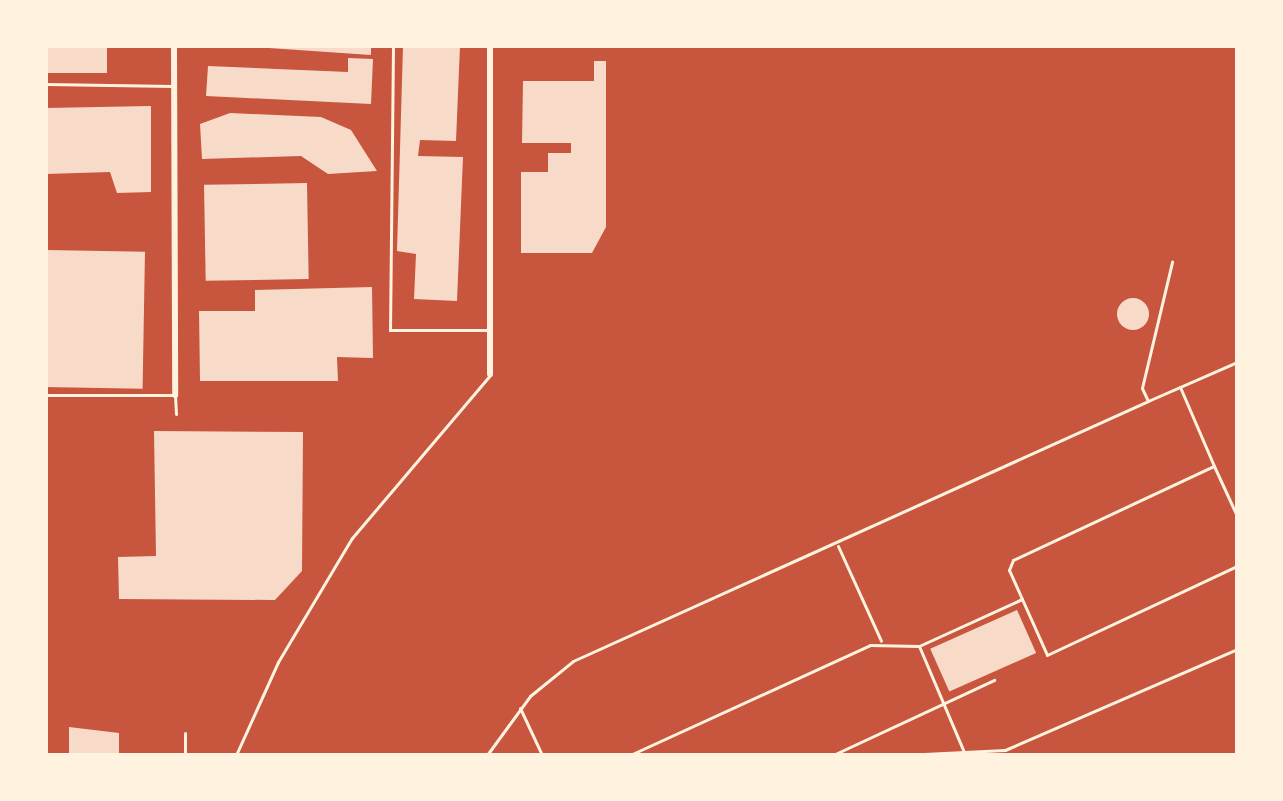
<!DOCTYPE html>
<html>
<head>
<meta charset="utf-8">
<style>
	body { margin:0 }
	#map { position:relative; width:1283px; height:801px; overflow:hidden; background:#c8553d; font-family:"Fira Sans",sans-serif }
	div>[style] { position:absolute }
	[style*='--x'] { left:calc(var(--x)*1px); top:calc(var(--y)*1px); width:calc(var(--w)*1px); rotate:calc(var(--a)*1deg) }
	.building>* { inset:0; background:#f7dbc8; transform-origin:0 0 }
	.round { border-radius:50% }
	.service>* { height:3px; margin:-1.5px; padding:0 1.5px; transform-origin:1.5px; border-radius:1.5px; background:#fff3e0 }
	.minor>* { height:6px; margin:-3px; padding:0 3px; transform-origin:3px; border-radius:3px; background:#fff3e0 }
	span { translate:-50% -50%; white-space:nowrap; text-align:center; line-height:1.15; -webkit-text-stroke:8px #fff3e0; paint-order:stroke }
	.frame { position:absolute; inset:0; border:48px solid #fff3e0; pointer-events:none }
</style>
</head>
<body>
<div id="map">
	<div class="building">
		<i style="left:46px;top:46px;width:61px;height:27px"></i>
		<i style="clip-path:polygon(241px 46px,371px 46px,371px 55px)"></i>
		<i style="clip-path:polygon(403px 46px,460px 46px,456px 141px,420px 140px,418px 156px,463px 157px,457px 301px,414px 299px,416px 254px,397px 251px)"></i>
		<i style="clip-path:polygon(348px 58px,373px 59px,371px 104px,206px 96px,208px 66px,348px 72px)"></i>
		<i style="clip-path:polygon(594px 61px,606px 61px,606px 227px,592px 253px,521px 253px,521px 172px,548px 172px,548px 153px,571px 153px,571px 143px,522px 143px,523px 81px,594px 81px)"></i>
		<i style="clip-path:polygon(151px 106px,151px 192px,117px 193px,110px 172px,46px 174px,46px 108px)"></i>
		<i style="clip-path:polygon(230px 113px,321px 117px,351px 130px,377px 171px,328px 174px,301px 156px,202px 159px,200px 124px)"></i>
		<i style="left:307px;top:183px;width:96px;height:103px;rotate:89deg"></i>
		<i style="left:46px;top:250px;width:99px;height:137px;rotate:1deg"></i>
		<i style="clip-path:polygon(372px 287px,373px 358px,337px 357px,338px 381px,200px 381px,199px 311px,255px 311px,255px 290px)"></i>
		<i class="round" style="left:1117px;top:298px;width:32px;height:32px"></i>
		<i style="clip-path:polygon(154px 431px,303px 432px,302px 571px,275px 600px,119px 599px,118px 557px,156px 556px)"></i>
		<i style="left:1017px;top:610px;width:47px;height:95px;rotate:66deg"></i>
		<i style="clip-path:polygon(69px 727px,119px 733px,119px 755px,69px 755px)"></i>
	</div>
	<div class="service">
		<i style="--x:393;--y:46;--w:284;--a:90.6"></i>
		<i style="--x:390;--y:330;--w:99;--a:0"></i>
		<i style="--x:46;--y:84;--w:128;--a:0.9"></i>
		<i style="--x:1180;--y:387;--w:86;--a:66.7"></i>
		<i style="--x:46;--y:395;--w:129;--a:0"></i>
		<i style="--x:175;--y:395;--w:19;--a:87"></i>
		<i style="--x:1148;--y:401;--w:97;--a:-23.7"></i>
		<i style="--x:838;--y:546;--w:104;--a:65.6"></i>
		<i style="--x:1022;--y:599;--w:61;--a:65.9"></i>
		<i style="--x:1047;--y:655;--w:210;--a:-25.1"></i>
		<i style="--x:919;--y:646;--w:115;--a:67"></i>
		<i style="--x:520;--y:708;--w:52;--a:64.9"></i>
		<i style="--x:185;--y:755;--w:22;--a:-90"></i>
		<i style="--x:236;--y:755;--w:102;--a:-65.7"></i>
		<i style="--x:278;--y:662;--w:144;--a:-59.2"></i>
		<i style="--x:352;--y:538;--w:214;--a:-49.7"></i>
		<i style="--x:487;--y:755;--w:73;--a:-53.9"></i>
		<i style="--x:530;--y:696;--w:55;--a:-39.1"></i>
		<i style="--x:573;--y:661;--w:631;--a:-24.33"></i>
		<i style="--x:1148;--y:401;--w:14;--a:-115"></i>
		<i style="--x:1142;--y:388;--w:130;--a:-76.6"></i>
		<i style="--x:630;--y:755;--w:264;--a:-24.6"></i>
		<i style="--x:870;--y:645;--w:49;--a:1.2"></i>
		<i style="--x:919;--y:646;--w:113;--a:-24.5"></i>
		<i style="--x:1022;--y:599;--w:32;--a:-114"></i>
		<i style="--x:1009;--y:570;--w:11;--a:-68"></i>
		<i style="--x:1013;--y:560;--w:222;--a:-25.1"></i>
		<i style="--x:1214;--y:466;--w:55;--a:65.3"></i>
		<i style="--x:833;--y:755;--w:178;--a:-25"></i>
		<i style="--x:904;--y:755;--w:101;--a:-2.8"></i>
		<i style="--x:1005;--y:750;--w:253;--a:-23.5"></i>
	</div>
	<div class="minor">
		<i style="--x:174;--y:46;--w:349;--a:89.8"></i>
		<i style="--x:490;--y:374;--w:328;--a:-90"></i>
	</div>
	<div class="frame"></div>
</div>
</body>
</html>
